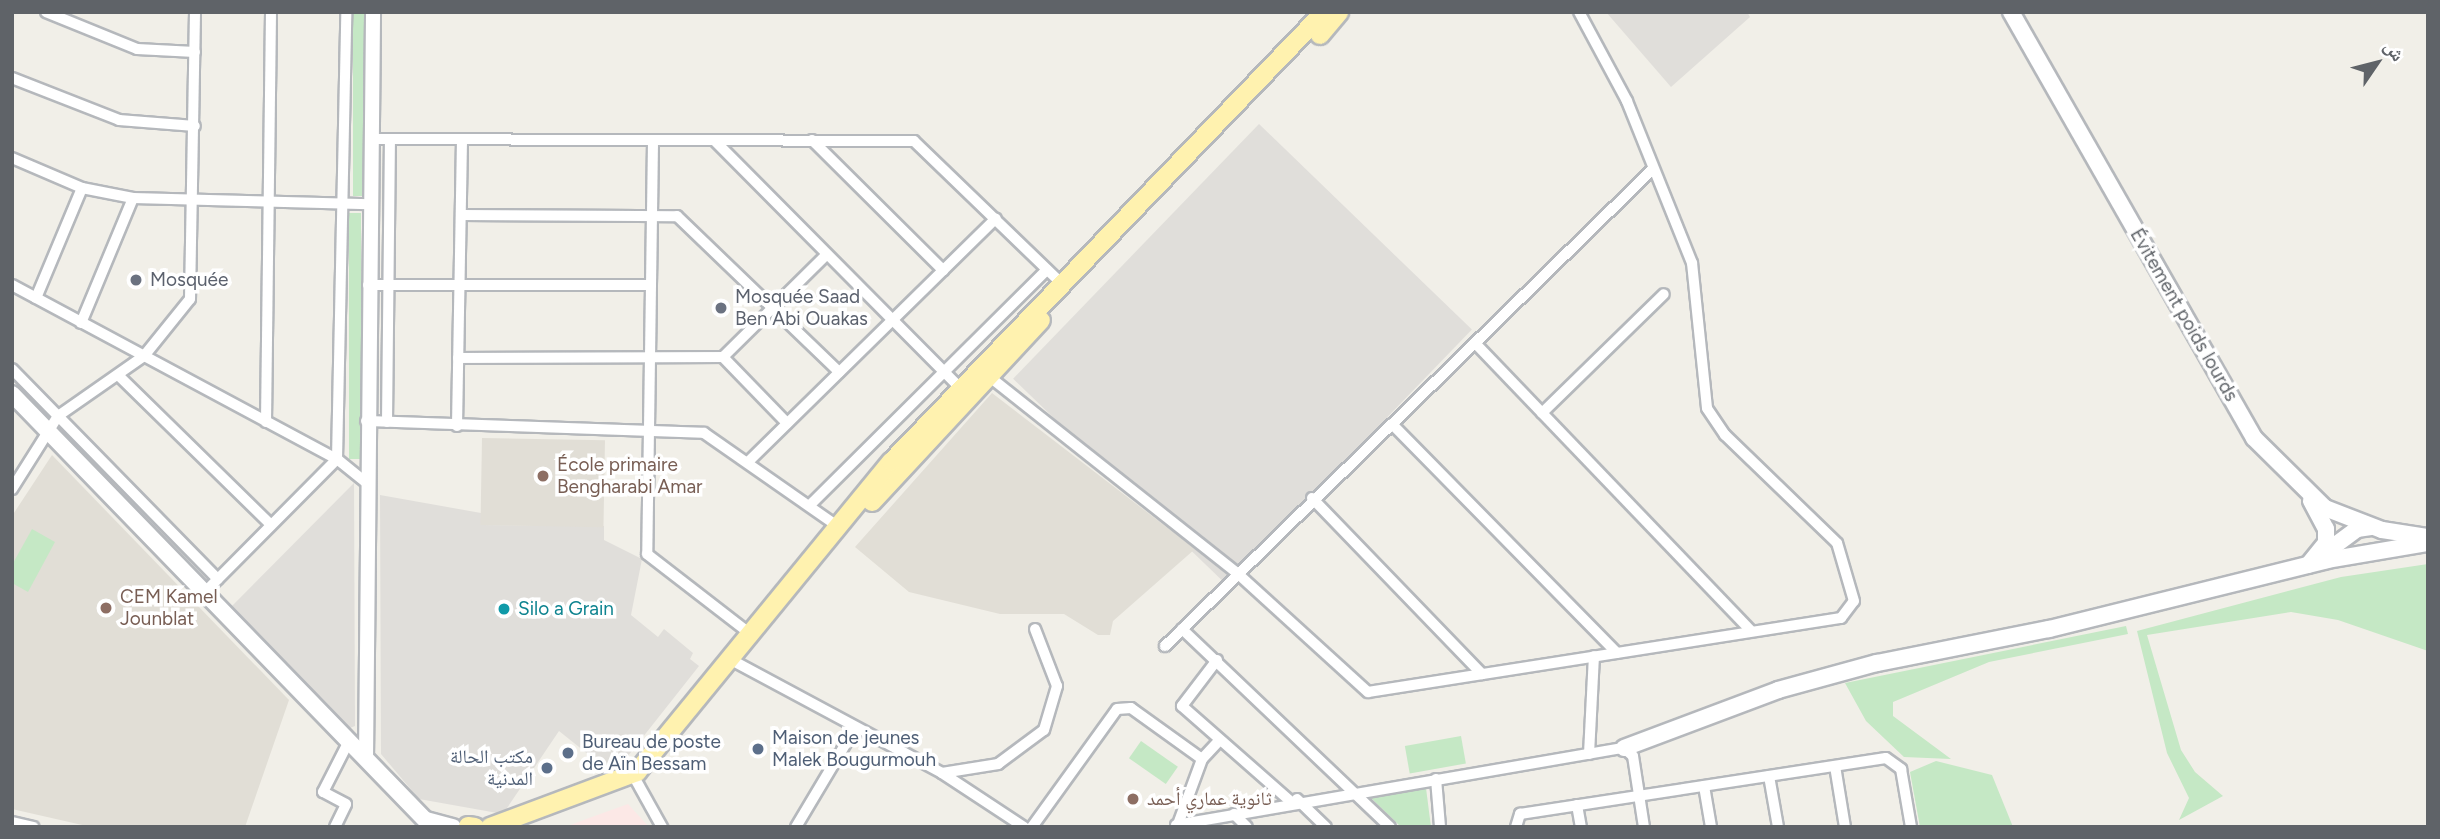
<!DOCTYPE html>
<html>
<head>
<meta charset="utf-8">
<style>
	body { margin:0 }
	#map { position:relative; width:2440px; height:839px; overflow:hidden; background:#f1efe8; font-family:Figtree,"Noto Naskh Arabic",sans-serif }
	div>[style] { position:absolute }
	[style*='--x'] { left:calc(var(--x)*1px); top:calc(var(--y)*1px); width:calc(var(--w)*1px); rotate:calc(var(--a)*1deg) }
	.industrial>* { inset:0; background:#e0deda; transform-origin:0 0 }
	.education>* { inset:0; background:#e1ded6; transform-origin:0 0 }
	.medical>* { inset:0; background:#fce8e6 }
	.green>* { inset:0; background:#c5e8c5; transform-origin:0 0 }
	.roads { filter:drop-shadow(2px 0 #b5b8bc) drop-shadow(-2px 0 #b5b8bc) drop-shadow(0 2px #b5b8bc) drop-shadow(0 -2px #b5b8bc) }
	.minor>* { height:10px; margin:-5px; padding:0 5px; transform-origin:5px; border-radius:5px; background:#fff }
	.tertiary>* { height:14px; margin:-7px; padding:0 7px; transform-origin:7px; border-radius:7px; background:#fff }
	.secondary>* { height:16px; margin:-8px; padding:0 8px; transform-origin:8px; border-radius:8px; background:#fff }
	.primary>* { height:18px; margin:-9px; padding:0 9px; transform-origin:9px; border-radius:9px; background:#fff2af }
	.dots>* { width:19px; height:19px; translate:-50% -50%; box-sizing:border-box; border:4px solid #fff; border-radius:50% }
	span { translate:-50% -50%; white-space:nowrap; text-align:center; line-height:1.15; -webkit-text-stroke:7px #fff; paint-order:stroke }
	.worship-label { font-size:19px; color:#5b616d }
	.left { translate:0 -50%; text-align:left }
	.street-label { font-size:19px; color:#5f6368 }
	.education-label { font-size:19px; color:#785e54 }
	.culture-label { font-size:19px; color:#0d838f }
	.service-label { font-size:19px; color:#4e5e75 }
	.right { translate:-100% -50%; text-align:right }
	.frame { position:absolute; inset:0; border:14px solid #5f6368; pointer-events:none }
	.north { position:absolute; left:2342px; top:28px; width:70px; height:70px; -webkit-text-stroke:5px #fff; paint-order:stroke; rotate:55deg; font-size:19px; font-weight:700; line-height:28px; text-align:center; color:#5f6368 }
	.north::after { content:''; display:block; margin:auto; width:24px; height:32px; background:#5f6368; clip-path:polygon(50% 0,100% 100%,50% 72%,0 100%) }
</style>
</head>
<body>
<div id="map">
	<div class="industrial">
		<i style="clip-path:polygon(1606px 12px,1747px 12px,1750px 17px,1671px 87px)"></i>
		<i style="left:1259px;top:124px;width:296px;height:354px;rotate:44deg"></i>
		<i style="clip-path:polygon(354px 483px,355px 726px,350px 728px,232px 606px)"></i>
		<i style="clip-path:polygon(380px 495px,481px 513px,482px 525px,604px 526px,604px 540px,642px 559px,631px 615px,658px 637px,664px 629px,693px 653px,690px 659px,699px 666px,620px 766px,609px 771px,559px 731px,503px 814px,419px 799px,381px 754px)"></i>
	</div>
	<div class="education">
		<i style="clip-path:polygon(992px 393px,1195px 549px,1113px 621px,1110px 635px,1098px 635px,1064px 614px,1000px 614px,909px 592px,855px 547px)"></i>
		<i style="left:482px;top:438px;width:123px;height:87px;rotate:1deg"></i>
		<i style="clip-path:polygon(52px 455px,289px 700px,245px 827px,91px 827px,12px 809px,12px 516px)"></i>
	</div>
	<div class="medical">
		<i style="clip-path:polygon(628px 804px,649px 827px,565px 827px,589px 818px)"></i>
	</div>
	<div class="green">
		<i style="left:353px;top:12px;width:11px;height:184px"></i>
		<i style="left:349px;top:213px;width:12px;height:246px"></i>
		<i style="clip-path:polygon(32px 529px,55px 542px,28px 592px,12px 583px,12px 565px)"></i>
		<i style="clip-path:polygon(2428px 564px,2428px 651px,2338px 620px,2291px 612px,2147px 635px,2181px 750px,2195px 772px,2223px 796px,2179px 820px,2189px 798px,2167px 753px,2137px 631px,2341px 577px)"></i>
		<i style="clip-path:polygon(2126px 626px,2128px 634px,1989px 662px,1893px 702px,1893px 716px,1951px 759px,1904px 757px,1866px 721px,1845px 683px)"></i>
		<i style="left:1461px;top:736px;width:28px;height:57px;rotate:80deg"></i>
		<i style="left:1141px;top:741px;width:45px;height:21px;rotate:35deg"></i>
		<i style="clip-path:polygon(1936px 761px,1992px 775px,2013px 827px,1920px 827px,1910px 772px)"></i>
		<i style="clip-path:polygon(1426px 788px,1431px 827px,1401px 827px,1371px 798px)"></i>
	</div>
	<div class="roads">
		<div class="minor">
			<i style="--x:46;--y:12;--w:98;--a:22.1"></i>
			<i style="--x:137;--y:49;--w:58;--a:3"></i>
			<i style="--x:12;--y:78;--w:115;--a:21.4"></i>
			<i style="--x:119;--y:120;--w:76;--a:4.5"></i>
			<i style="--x:371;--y:139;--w:543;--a:0.21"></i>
			<i style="--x:914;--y:141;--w:204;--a:44"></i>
			<i style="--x:812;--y:140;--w:185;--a:44.8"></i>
			<i style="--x:715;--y:141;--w:348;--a:45.2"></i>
			<i style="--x:653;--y:142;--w:412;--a:90.8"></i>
			<i style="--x:647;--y:554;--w:128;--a:37.7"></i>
			<i style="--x:12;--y:158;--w:76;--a:23.2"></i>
			<i style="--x:82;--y:188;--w:52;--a:11.1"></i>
			<i style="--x:133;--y:198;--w:237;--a:1.5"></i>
			<i style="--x:461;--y:215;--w:216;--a:0.3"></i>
			<i style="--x:677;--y:216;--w:225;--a:43.9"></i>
			<i style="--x:12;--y:285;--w:369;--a:28.2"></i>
			<i style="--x:337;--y:459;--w:36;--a:39"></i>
			<i style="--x:368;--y:285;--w:282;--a:0"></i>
			<i style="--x:36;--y:298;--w:119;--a:-67.3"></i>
			<i style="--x:81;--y:323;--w:135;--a:-67.4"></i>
			<i style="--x:1475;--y:343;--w:397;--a:46.2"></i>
			<i style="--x:723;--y:357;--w:144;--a:-44.7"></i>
			<i style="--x:458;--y:358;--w:265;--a:-0.2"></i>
			<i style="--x:723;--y:357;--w:92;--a:45.9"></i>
			<i style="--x:12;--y:369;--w:294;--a:45.6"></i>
			<i style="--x:986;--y:374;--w:320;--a:38.4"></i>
			<i style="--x:1237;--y:573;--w:177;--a:42.3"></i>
			<i style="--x:1368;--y:692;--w:479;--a:-8.9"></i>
			<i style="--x:1841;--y:618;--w:21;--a:-53"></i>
			<i style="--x:1854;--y:601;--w:60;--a:-106.3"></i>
			<i style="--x:1837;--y:543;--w:156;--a:-136"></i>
			<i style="--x:1725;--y:435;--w:32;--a:-124"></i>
			<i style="--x:1707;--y:408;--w:146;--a:-95.9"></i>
			<i style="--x:1692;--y:263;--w:175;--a:-111.9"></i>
			<i style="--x:1627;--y:101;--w:101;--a:-118.3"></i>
			<i style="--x:118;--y:375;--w:214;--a:44.4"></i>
			<i style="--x:1542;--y:413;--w:170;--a:-44.3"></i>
			<i style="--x:366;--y:421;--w:338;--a:2"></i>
			<i style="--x:704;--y:433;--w:161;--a:34.9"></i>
			<i style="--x:266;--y:422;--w:410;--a:-89.3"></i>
			<i style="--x:387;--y:422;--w:282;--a:-89.4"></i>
			<i style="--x:1392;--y:424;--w:321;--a:45.5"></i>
			<i style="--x:457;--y:426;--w:284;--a:-89"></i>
			<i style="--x:749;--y:461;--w:346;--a:-44.5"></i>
			<i style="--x:12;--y:489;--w:86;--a:-57.8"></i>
			<i style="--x:58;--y:416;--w:105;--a:-34.9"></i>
			<i style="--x:144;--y:356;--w:73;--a:-51.1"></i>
			<i style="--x:190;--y:299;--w:287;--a:-89"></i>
			<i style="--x:1312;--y:498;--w:245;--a:46"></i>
			<i style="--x:810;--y:505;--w:334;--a:-44.8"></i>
			<i style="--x:204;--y:593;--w:189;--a:-45.2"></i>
			<i style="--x:337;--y:459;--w:447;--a:-88.8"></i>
			<i style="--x:1182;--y:629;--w:287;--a:43.6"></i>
			<i style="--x:1165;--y:646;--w:682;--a:-44.35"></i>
			<i style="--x:1217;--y:660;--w:58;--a:127.3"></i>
			<i style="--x:1182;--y:706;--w:144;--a:41.3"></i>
			<i style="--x:737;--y:663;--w:233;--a:28.2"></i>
			<i style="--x:942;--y:773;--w:98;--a:33.4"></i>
			<i style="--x:1589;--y:754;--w:98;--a:-87.1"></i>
			<i style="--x:1835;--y:766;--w:62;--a:80.7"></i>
			<i style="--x:942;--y:773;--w:57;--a:-9.1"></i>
			<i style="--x:998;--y:764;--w:57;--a:-36.5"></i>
			<i style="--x:1044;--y:730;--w:46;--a:-73.5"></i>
			<i style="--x:1057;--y:686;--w:61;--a:-111.1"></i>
			<i style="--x:633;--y:775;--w:60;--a:60.9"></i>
			<i style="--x:1769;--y:776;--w:52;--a:80"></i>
			<i style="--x:1436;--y:779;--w:48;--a:85.2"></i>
			<i style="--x:1704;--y:786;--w:42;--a:80.3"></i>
			<i style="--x:1297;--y:799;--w:40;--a:44"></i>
			<i style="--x:1577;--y:805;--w:22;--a:80"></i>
			<i style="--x:1234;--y:814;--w:18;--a:45"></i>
			<i style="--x:12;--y:822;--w:22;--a:13"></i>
			<i style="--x:1176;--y:825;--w:455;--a:-9.8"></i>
			<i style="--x:1624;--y:748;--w:12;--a:42"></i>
			<i style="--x:1633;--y:756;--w:72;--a:81.2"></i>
			<i style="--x:335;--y:827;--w:25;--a:-64"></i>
			<i style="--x:346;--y:804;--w:26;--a:-152"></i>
			<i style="--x:323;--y:792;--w:57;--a:-63"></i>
			<i style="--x:796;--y:827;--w:115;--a:-59.2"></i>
			<i style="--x:1032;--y:827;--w:145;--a:-54.2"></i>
			<i style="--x:1117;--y:709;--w:14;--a:-4"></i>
			<i style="--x:1131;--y:708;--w:87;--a:35.7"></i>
			<i style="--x:1177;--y:827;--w:72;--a:-69.8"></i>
			<i style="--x:1202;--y:759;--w:26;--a:-47"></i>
			<i style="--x:1516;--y:827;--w:14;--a:-73"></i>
			<i style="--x:1520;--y:814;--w:370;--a:-8.7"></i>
			<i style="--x:1886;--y:758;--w:19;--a:36"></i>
			<i style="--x:1901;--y:769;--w:59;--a:80.2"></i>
		</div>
		<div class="tertiary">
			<i style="--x:366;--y:759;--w:747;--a:-89.46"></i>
		</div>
		<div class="secondary">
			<i style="--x:2011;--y:12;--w:490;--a:60.3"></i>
			<i style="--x:2254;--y:438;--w:100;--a:44.6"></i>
			<i style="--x:2325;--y:508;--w:61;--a:21.1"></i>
			<i style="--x:2382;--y:530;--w:47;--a:8.7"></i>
			<i style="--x:12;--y:394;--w:603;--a:45.87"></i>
			<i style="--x:2322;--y:555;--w:44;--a:-36.6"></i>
			<i style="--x:2357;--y:529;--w:14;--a:-8"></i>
			<i style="--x:2308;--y:565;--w:28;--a:-51"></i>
			<i style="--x:2326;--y:543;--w:14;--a:-90"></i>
			<i style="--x:2326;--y:529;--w:32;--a:-118"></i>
			<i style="--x:1624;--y:748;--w:165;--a:-20.6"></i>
			<i style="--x:1778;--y:690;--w:103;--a:-15.3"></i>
			<i style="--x:1877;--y:663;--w:175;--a:-11.2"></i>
			<i style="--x:2049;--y:629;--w:286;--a:-13.9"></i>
			<i style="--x:2327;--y:560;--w:102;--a:-9.6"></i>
			<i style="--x:426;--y:820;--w:28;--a:15"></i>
		</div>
		<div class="primary">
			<i style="--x:1320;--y:35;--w:30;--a:-50"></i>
			<i style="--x:872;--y:502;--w:248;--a:-47.1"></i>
			<i style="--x:468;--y:826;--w:7;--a:8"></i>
			<i style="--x:490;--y:827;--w:157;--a:-20.5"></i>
			<i style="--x:637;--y:772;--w:401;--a:-50.7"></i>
			<i style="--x:891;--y:462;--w:624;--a:-46.1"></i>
		</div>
	</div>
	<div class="dots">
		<i style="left:136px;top:280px;background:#6b7280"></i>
		<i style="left:721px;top:308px;background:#6b7280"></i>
		<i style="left:543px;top:476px;background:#8d6e63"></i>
		<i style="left:106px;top:608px;background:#8d6e63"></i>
		<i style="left:504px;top:609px;background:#0f9aa8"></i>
		<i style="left:758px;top:749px;background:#5c6f8a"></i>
		<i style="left:568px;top:753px;background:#5c6f8a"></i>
		<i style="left:547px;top:768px;background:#5c6f8a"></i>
		<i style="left:1133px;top:799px;background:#8d6e63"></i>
	</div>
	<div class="worship-label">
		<span class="left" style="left:150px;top:280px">Mosquée</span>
		<span class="left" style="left:735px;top:308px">Mosquée Saad<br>Ben Abi Ouakas</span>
	</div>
	<div class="street-label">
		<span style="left:2184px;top:315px;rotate:60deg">Évitement poids lourds</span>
	</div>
	<div class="education-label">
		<span class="left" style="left:557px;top:476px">École primaire<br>Bengharabi Amar</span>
		<span class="left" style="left:120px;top:608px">CEM Kamel<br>Jounblat</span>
		<span class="left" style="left:1147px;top:799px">ثانوية عماري أحمد</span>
	</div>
	<div class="culture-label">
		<span class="left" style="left:518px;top:609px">Silo a Grain</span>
	</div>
	<div class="service-label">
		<span class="left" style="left:772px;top:749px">Maison de jeunes<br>Malek Bougurmouh</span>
		<span class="left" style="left:582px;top:753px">Bureau de poste<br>de Aïn Bessam</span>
		<span class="right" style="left:533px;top:768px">مكتب الحالة<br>المدنية</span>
	</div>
	<div class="frame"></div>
	<div class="north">ش</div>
</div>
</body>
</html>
